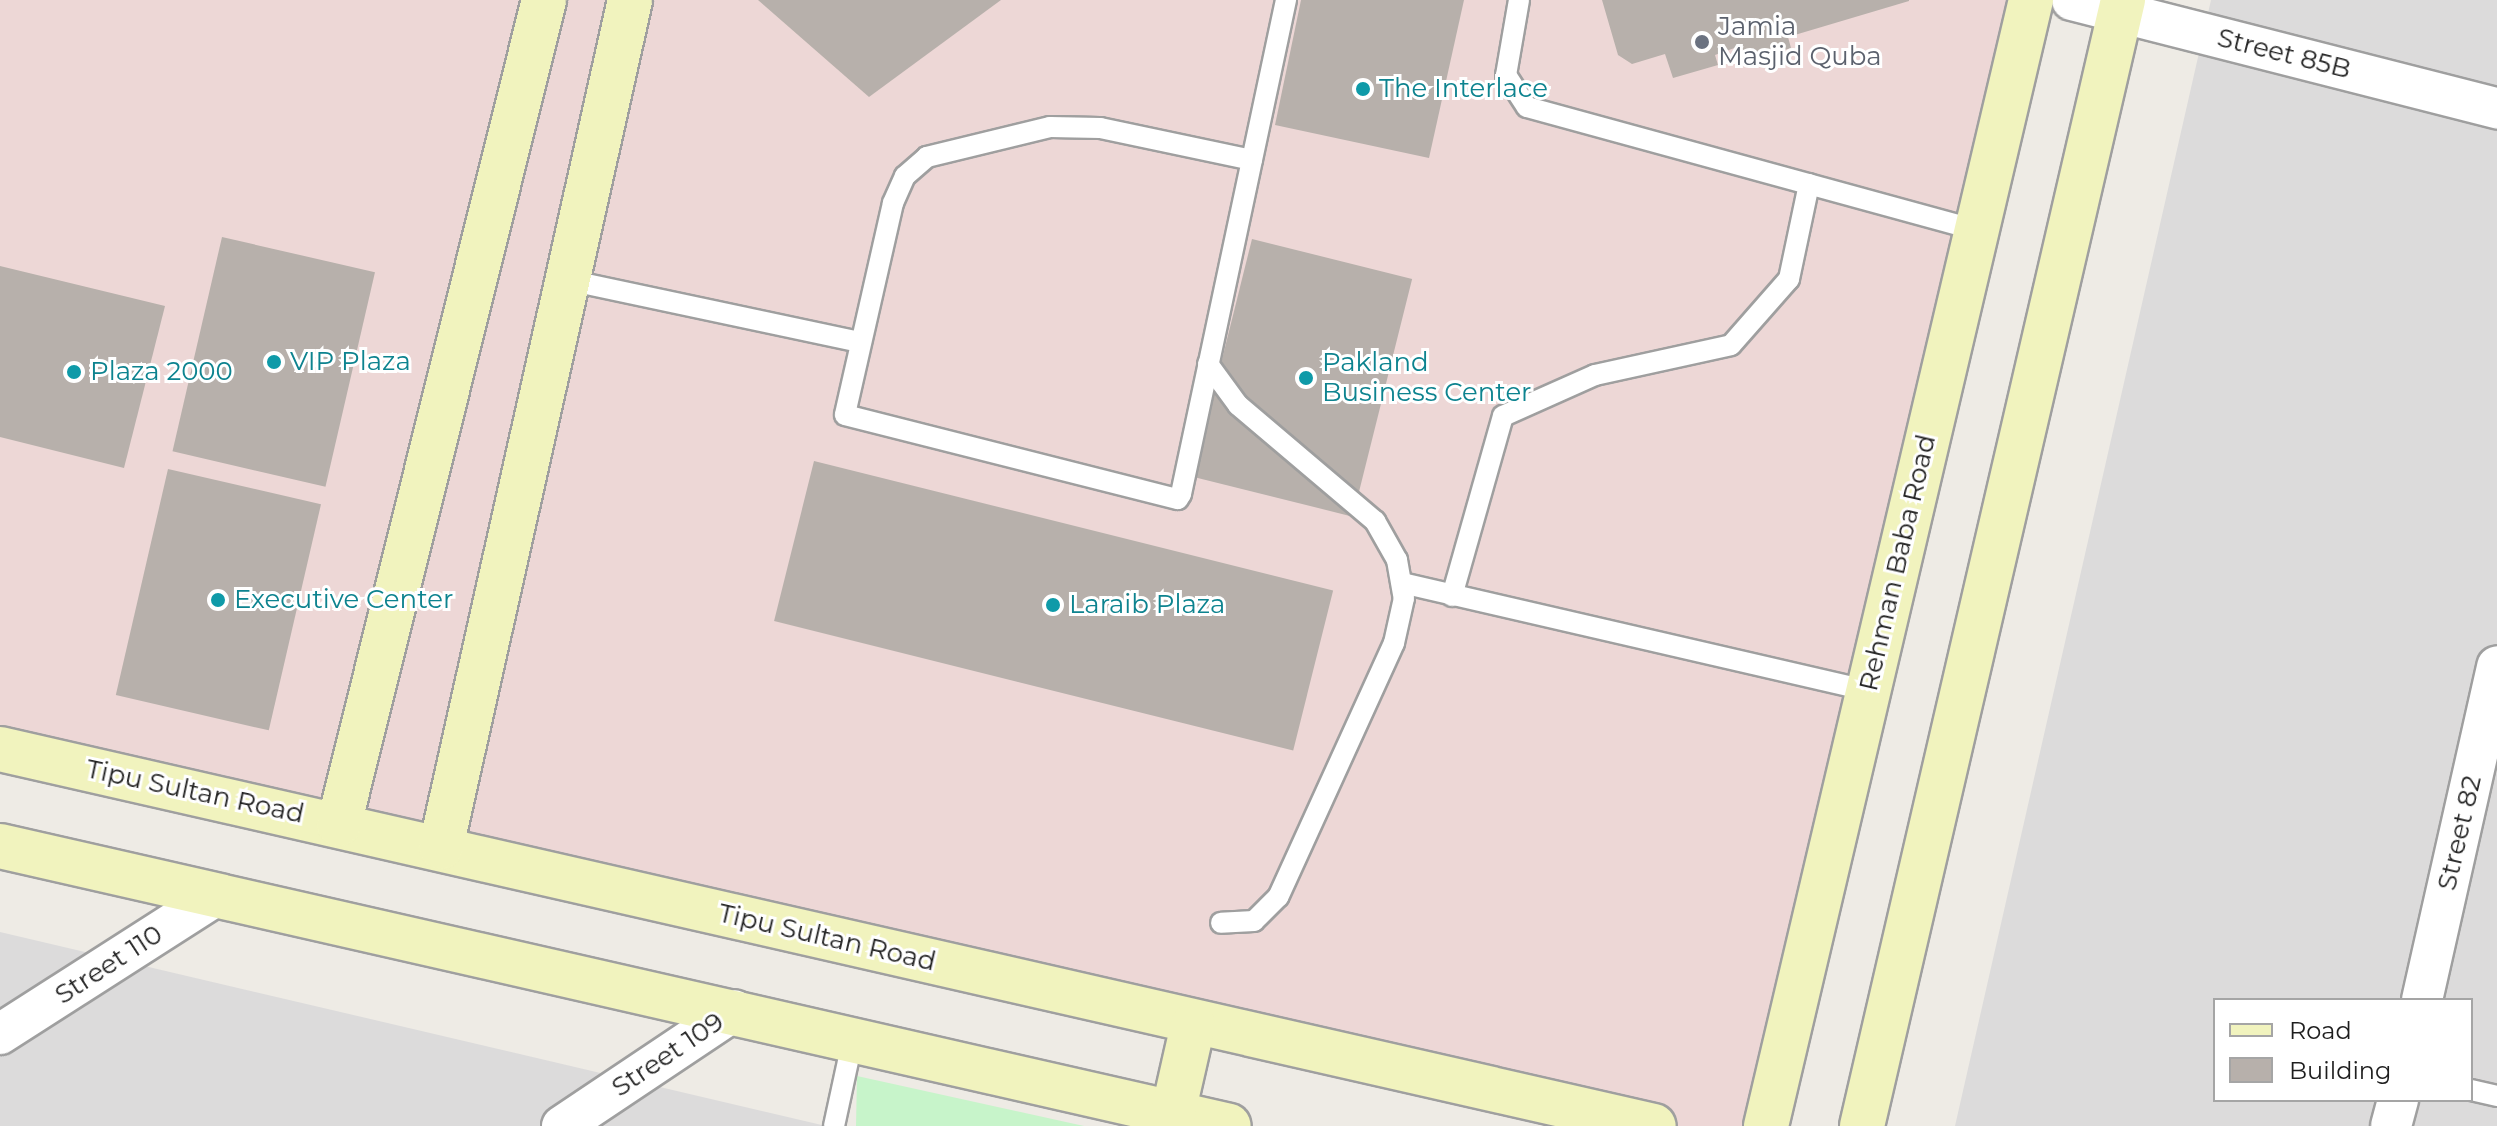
<!DOCTYPE html>
<html>
<head>
<meta charset="utf-8">
<style>
	body { margin:0 }
	#map { position:relative; width:2497px; height:1126px; overflow:hidden; background:#eeebe5; font-family:Montserrat,sans-serif }
	div>[style] { position:absolute }
	[style*='--x'] { left:calc(var(--x)*1px); top:calc(var(--y)*1px); width:calc(var(--w)*1px); rotate:calc(var(--a)*1deg) }
	.residential>* { inset:0; background:#dcdbdb }
	.commercial>* { inset:0; background:#edd7d6 }
	.park>* { inset:0; background:#c7f4ca }
	.building>* { inset:0; background:#b7b0ab; transform-origin:0 0 }
	.roads { filter:drop-shadow(2px 0 #9f9f9f) drop-shadow(-2px 0 #9f9f9f) drop-shadow(0 2px #9f9f9f) drop-shadow(0 -2px #9f9f9f) }
	.lane>* { height:20px; margin:-10px; padding:0 10px; transform-origin:10px; border-radius:10px; background:#fff }
	.street>* { height:40px; margin:-20px; padding:0 20px; transform-origin:20px; border-radius:20px; background:#fff }
	.secondary>* { height:44px; margin:-22px; padding:0 22px; transform-origin:22px; border-radius:22px; background:#f1f3be }
	.dots>* { width:22px; height:22px; translate:-50% -50%; box-sizing:border-box; border:4px solid #fff; border-radius:50% }
	span { translate:-50% -50%; white-space:nowrap; text-align:center; line-height:1.15; -webkit-text-stroke:6px #fff; paint-order:stroke }
	.worship-label { font-size:26px; color:#5b616d }
	.left { translate:0 -50%; text-align:left }
	.street-label { font-size:26px; color:#1e1e1e }
	.culture-label { font-size:26px; color:#0d838f }
	.legend { position:absolute; left:2213px; top:998px; width:260px; height:104px; box-sizing:border-box; background:#fff; border:2px solid #a5a5a5; margin:0; padding:10px 14px; list-style:none; font-size:24px; color:#1e1e1e }
	.legend li { display:flex; align-items:center; gap:16px; height:40px }
	.legend b { width:40px; border:2px solid #a5a5a5 }
</style>
</head>
<body>
<div id="map">
	<div class="residential">
		<i style="clip-path:polygon(evenodd,2211px 0,2497px 0,2497px 1126px,1955px 1126px,2211px 0,2215px 1000px,2471px 1000px,2471px 1100px,2215px 1100px,2215px 1000px)"></i>
		<i style="clip-path:polygon(0 932px,826px 1126px,0 1126px)"></i>
	</div>
	<div class="commercial">
		<i style="clip-path:polygon(0 0,2032px 0,1766px 1126px,1654px 1126px,0 749px)"></i>
	</div>
	<div class="park">
		<i style="clip-path:polygon(857px 1076px,1084px 1126px,856px 1126px)"></i>
	</div>
	<div class="building">
		<i style="clip-path:polygon(758px 0,1001px 0,869px 97px)"></i>
		<i style="clip-path:polygon(1301px 0,1464px 0,1429px 158px,1275px 125px)"></i>
		<i style="clip-path:polygon(1602px 0,1909px 0,1909px 1px,1788px 37px,1791px 48px,1745px 62px,1740px 46px,1715px 55px,1718px 65px,1673px 78px,1665px 54px,1632px 64px,1618px 55px)"></i>
		<i style="left:222px;top:237px;width:157px;height:220px;rotate:13deg"></i>
		<i style="left:1252px;top:239px;width:165px;height:245px;rotate:14deg"></i>
		<i style="clip-path:polygon(0 266px,165px 306px,124px 468px,0 437px)"></i>
		<i style="left:814px;top:461px;width:535px;height:165px;rotate:14deg"></i>
		<i style="left:168px;top:469px;width:157px;height:232px;rotate:13deg"></i>
	</div>
	<div class="roads">
		<div class="lane">
			<i style="--x:1519;--y:0;--w:76;--a:99.8"></i>
			<i style="--x:1506;--y:75;--w:38;--a:57"></i>
			<i style="--x:1527;--y:107;--w:463;--a:15.3"></i>
			<i style="--x:1252;--y:160;--w:155;--a:-168.1"></i>
			<i style="--x:1100;--y:128;--w:50;--a:-178.9"></i>
			<i style="--x:1050;--y:127;--w:127;--a:166.3"></i>
			<i style="--x:927;--y:157;--w:29;--a:139"></i>
			<i style="--x:905;--y:176;--w:30;--a:114"></i>
			<i style="--x:893;--y:203;--w:217;--a:102.8"></i>
			<i style="--x:845;--y:415;--w:343;--a:14.2"></i>
			<i style="--x:1178;--y:499;--w:6;--a:-59"></i>
			<i style="--x:1181;--y:494;--w:505;--a:-78"></i>
			<i style="--x:568;--y:280;--w:299;--a:12"></i>
			<i style="--x:1208;--y:364;--w:51;--a:53.8"></i>
			<i style="--x:1238;--y:405;--w:180;--a:40.3"></i>
			<i style="--x:1375;--y:521;--w:45;--a:60.6"></i>
			<i style="--x:1397;--y:560;--w:39;--a:80"></i>
			<i style="--x:1404;--y:598;--w:46;--a:102.5"></i>
			<i style="--x:1394;--y:643;--w:279;--a:114.5"></i>
			<i style="--x:1278;--y:897;--w:34;--a:135"></i>
			<i style="--x:1254;--y:921;--w:33;--a:177"></i>
			<i style="--x:1402;--y:583;--w:478;--a:13"></i>
			<i style="--x:1452;--y:596;--w:187;--a:-74.2"></i>
			<i style="--x:1503;--y:416;--w:101;--a:-24"></i>
			<i style="--x:1595;--y:375;--w:139;--a:-12.4"></i>
			<i style="--x:1731;--y:345;--w:88;--a:-48.7"></i>
			<i style="--x:1789;--y:279;--w:97;--a:-78.1"></i>
			<i style="--x:2471;--y:1090;--w:27;--a:13"></i>
			<i style="--x:834;--y:1126;--w:90;--a:-77.8"></i>
		</div>
		<div class="street">
			<i style="--x:2072;--y:0;--w:439;--a:14.3"></i>
			<i style="--x:2422;--y:1000;--w:342;--a:-77.3"></i>
			<i style="--x:0;--y:1034;--w:258;--a:-32.6"></i>
			<i style="--x:562;--y:1126;--w:208;--a:-33.8"></i>
			<i style="--x:2391;--y:1126;--w:27;--a:-75"></i>
		</div>
		<div class="secondary">
			<i style="--x:0;--y:749;--w:1696;--a:12.84"></i>
			<i style="--x:339;--y:824;--w:849;--a:-76.03"></i>
			<i style="--x:0;--y:846;--w:1260;--a:12.83"></i>
			<i style="--x:441;--y:847;--w:868;--a:-77.42"></i>
			<i style="--x:1173;--y:1113;--w:90;--a:-77.2"></i>
			<i style="--x:1766;--y:1126;--w:1157;--a:-76.76"></i>
			<i style="--x:1862;--y:1126;--w:1156;--a:-76.95"></i>
		</div>
	</div>
	<div class="dots">
		<i style="left:1702px;top:42px;background:#6b7280"></i>
		<i style="left:1363px;top:89px;background:#0f9aa8"></i>
		<i style="left:274px;top:362px;background:#0f9aa8"></i>
		<i style="left:74px;top:372px;background:#0f9aa8"></i>
		<i style="left:1306px;top:378px;background:#0f9aa8"></i>
		<i style="left:218px;top:600px;background:#0f9aa8"></i>
		<i style="left:1053px;top:605px;background:#0f9aa8"></i>
	</div>
	<div class="worship-label">
		<span class="left" style="left:1718px;top:42px">Jamia<br>Masjid Quba</span>
	</div>
	<div class="street-label">
		<span style="left:2284px;top:54px;rotate:14deg">Street 85B</span>
		<span style="left:1898px;top:563px;rotate:-77deg">Rehman Baba Road</span>
		<span style="left:195px;top:792px;rotate:12deg">Tipu Sultan Road</span>
		<span style="left:2460px;top:833px;rotate:-77deg">Street 82</span>
		<span style="left:827px;top:938px;rotate:13deg">Tipu Sultan Road</span>
		<span style="left:109px;top:965px;rotate:-33deg">Street 110</span>
		<span style="left:668px;top:1055px;rotate:-34deg">Street 109</span>
	</div>
	<div class="culture-label">
		<span class="left" style="left:1379px;top:89px">The Interlace</span>
		<span class="left" style="left:290px;top:362px">VIP Plaza</span>
		<span class="left" style="left:1322px;top:378px">Pakland<br>Business Center</span>
		<span class="left" style="left:90px;top:372px">Plaza 2000</span>
		<span class="left" style="left:234px;top:600px">Executive Center</span>
		<span class="left" style="left:1069px;top:605px">Laraib Plaza</span>
	</div>
	<ul class="legend">
	<li><b style="height:10px;background:#f1f3be"></b>Road</li>
	<li><b style="height:22px;background:#b7b0ab"></b>Building</li>
	</ul>
</div>
</body>
</html>
